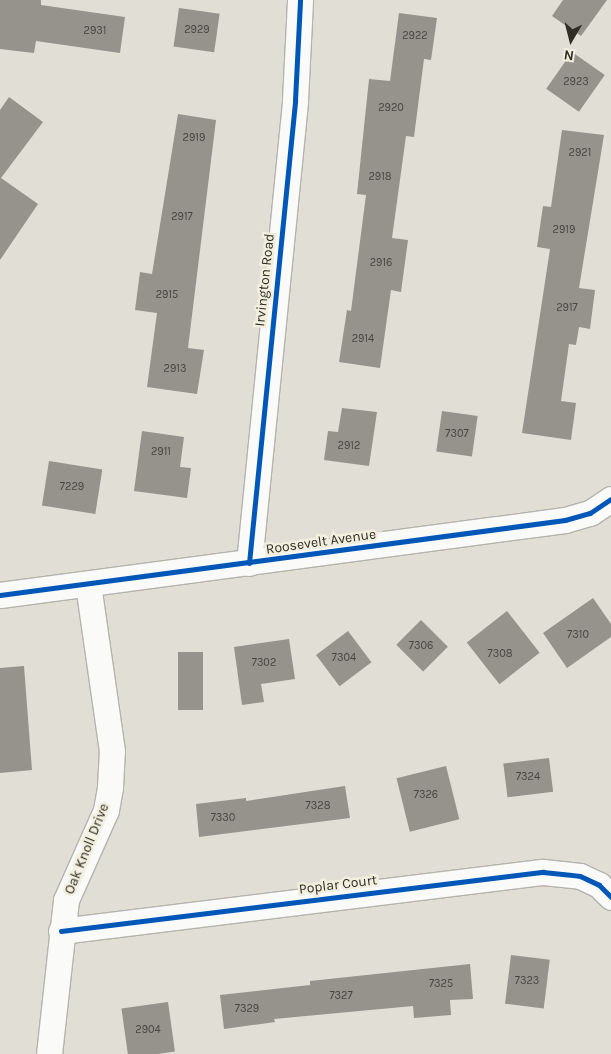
<!DOCTYPE html>
<html>
<head>
<meta charset="utf-8">
<style>
	body { margin:0 }
	#map { position:relative; width:611px; height:1054px; overflow:hidden; background:#e0ded5; font-family:Karla,sans-serif }
	div>[style] { position:absolute }
	[style*='--x'] { left:calc(var(--x)*1px); top:calc(var(--y)*1px); width:calc(var(--w)*1px); rotate:calc(var(--a)*1deg) }
	.building>* { inset:0; background:#95938c; transform-origin:0 0 }
	.roads { filter:drop-shadow(1px 0 #b4b3ac) drop-shadow(-1px 0 #b4b3ac) drop-shadow(0 1px #b4b3ac) drop-shadow(0 -1px #b4b3ac) }
	.minor>* { height:25px; margin:-12.5px; padding:0 12.5px; transform-origin:12.5px; border-radius:12.5px; background:#fafaf9 }
	.cycleway>* { height:5px; margin:-2.5px; padding:0 2.5px; transform-origin:2.5px; border-radius:2.5px; background:#0057b8 }
	span { translate:-50% -50%; white-space:nowrap; text-align:center; line-height:1.15; -webkit-text-stroke:5px #f2efde; paint-order:stroke }
	.number-label { font-size:11px; color:#484640 }
	.number-label span { -webkit-text-stroke-width:0 }
	.street-label { font-size:14px; color:#2e2d26 }
	.north { position:absolute; left:546px; top:15px; width:50px; height:50px; -webkit-text-stroke:4px #f2efde; paint-order:stroke; rotate:188deg; font-size:14px; font-weight:700; line-height:20px; text-align:center; color:#2e2d26 }
	.north::after { content:''; display:block; margin:auto; width:18px; height:22px; background:#2e2d26; clip-path:polygon(50% 0,100% 100%,50% 72%,0 100%) }
</style>
</head>
<body>
<div id="map">
	<div class="building">
		<i style="clip-path:polygon(0 0,41px 0,41px 5px,125px 17px,120px 53px,36px 41px,34px 53px,0 49px)"></i>
		<i style="clip-path:polygon(563px 0,607px 0,581px 36px,552px 16px)"></i>
		<i style="left:179px;top:8px;width:41px;height:39px;rotate:8deg"></i>
		<i style="clip-path:polygon(399px 13px,437px 18px,431px 60px,424px 59px,414px 137px,406px 136px,392px 238px,408px 240px,401px 292px,391px 290px,380px 368px,339px 362px,347px 310px,351px 311px,366px 195px,357px 194px,369px 79px,390px 81px)"></i>
		<i style="left:572px;top:52px;width:40px;height:45px;rotate:35deg"></i>
		<i style="clip-path:polygon(9px 97px,43px 122px,1px 178px,38px 204px,0 260px,0 110px)"></i>
		<i style="clip-path:polygon(178px 114px,216px 120px,188px 348px,204px 350px,197px 394px,147px 387px,157px 313px,135px 310px,140px 272px,152px 274px)"></i>
		<i style="clip-path:polygon(562px 130px,604px 135px,579px 288px,595px 290px,590px 329px,579px 327px,576px 345px,569px 344px,561px 401px,576px 403px,571px 440px,522px 433px,550px 249px,537px 247px,543px 206px,551px 207px)"></i>
		<i style="clip-path:polygon(342px 408px,377px 412px,369px 466px,324px 460px,328px 431px,338px 432px)"></i>
		<i style="left:442px;top:411px;width:36px;height:41px;rotate:8deg"></i>
		<i style="clip-path:polygon(142px 431px,184px 437px,180px 467px,191px 468px,187px 498px,134px 491px)"></i>
		<i style="left:49px;top:461px;width:54px;height:45px;rotate:9deg"></i>
		<i style="clip-path:polygon(593px 598px,611px 624px,611px 637px,567px 668px,543px 633px)"></i>
		<i style="left:507px;top:611px;width:53px;height:51px;rotate:52deg"></i>
		<i style="left:421px;top:620px;width:38px;height:35px;rotate:45deg"></i>
		<i style="left:348px;top:631px;width:39px;height:40px;rotate:53deg"></i>
		<i style="clip-path:polygon(289px 639px,295px 679px,261px 684px,264px 702px,242px 705px,234px 647px)"></i>
		<i style="left:178px;top:652px;width:25px;height:58px"></i>
		<i style="clip-path:polygon(24px 666px,32px 770px,0 773px,0 668px)"></i>
		<i style="left:549px;top:758px;width:34px;height:46px;rotate:83deg"></i>
		<i style="left:446px;top:766px;width:55px;height:51px;rotate:76deg"></i>
		<i style="clip-path:polygon(345px 786px,350px 818px,199px 837px,196px 804px,246px 798px,246px 801px)"></i>
		<i style="left:511px;top:955px;width:39px;height:49px;rotate:7deg"></i>
		<i style="clip-path:polygon(470px 964px,473px 999px,450px 1000px,451px 1015px,414px 1018px,413px 1006px,274px 1019px,275px 1022px,224px 1029px,220px 995px,310px 985px,310px 981px)"></i>
		<i style="left:168px;top:1002px;width:50px;height:47px;rotate:82deg"></i>
	</div>
	<div class="roads">
		<div class="minor">
			<i style="--x:249;--y:563;--w:465;--a:-84.3"></i>
			<i style="--x:295;--y:100;--w:100;--a:-87.1"></i>
			<i style="--x:0;--y:595;--w:570;--a:-7.56"></i>
			<i style="--x:565;--y:520;--w:26;--a:-16"></i>
			<i style="--x:590;--y:513;--w:25;--a:-34"></i>
			<i style="--x:61;--y:931;--w:486;--a:-7"></i>
			<i style="--x:543;--y:872;--w:37;--a:6"></i>
			<i style="--x:580;--y:876;--w:21;--a:25"></i>
			<i style="--x:599;--y:885;--w:17;--a:45"></i>
			<i style="--x:49;--y:1054;--w:155;--a:-83.7"></i>
			<i style="--x:66;--y:900;--w:98;--a:-66"></i>
			<i style="--x:106;--y:810;--w:23;--a:-80"></i>
			<i style="--x:110;--y:787;--w:36;--a:-87"></i>
			<i style="--x:112;--y:751;--w:169;--a:-98.2"></i>
		</div>
	</div>
	<div class="cycleway">
		<i style="--x:249;--y:563;--w:465;--a:-84.3"></i>
		<i style="--x:295;--y:100;--w:100;--a:-87.1"></i>
		<i style="--x:0;--y:595;--w:570;--a:-7.56"></i>
		<i style="--x:565;--y:520;--w:26;--a:-16"></i>
		<i style="--x:590;--y:513;--w:25;--a:-34"></i>
		<i style="--x:61;--y:931;--w:486;--a:-7"></i>
		<i style="--x:543;--y:872;--w:37;--a:6"></i>
		<i style="--x:580;--y:876;--w:21;--a:25"></i>
		<i style="--x:599;--y:885;--w:17;--a:45"></i>
	</div>
	<div class="number-label">
		<span style="left:197px;top:30px">2929</span>
		<span style="left:95px;top:31px">2931</span>
		<span style="left:415px;top:36px">2922</span>
		<span style="left:576px;top:82px">2923</span>
		<span style="left:391px;top:108px">2920</span>
		<span style="left:194px;top:138px">2919</span>
		<span style="left:580px;top:153px">2921</span>
		<span style="left:380px;top:177px">2918</span>
		<span style="left:182px;top:217px">2917</span>
		<span style="left:564px;top:230px">2919</span>
		<span style="left:381px;top:263px">2916</span>
		<span style="left:167px;top:295px">2915</span>
		<span style="left:567px;top:308px">2917</span>
		<span style="left:363px;top:339px">2914</span>
		<span style="left:175px;top:369px">2913</span>
		<span style="left:457px;top:434px">7307</span>
		<span style="left:349px;top:446px">2912</span>
		<span style="left:161px;top:452px">2911</span>
		<span style="left:72px;top:487px">7229</span>
		<span style="left:578px;top:635px">7310</span>
		<span style="left:421px;top:646px">7306</span>
		<span style="left:500px;top:654px">7308</span>
		<span style="left:344px;top:658px">7304</span>
		<span style="left:264px;top:663px">7302</span>
		<span style="left:528px;top:777px">7324</span>
		<span style="left:426px;top:795px">7326</span>
		<span style="left:318px;top:806px">7328</span>
		<span style="left:223px;top:818px">7330</span>
		<span style="left:527px;top:981px">7323</span>
		<span style="left:441px;top:984px">7325</span>
		<span style="left:341px;top:996px">7327</span>
		<span style="left:247px;top:1009px">7329</span>
		<span style="left:148px;top:1030px">2904</span>
	</div>
	<div class="street-label">
		<span style="left:265px;top:280px;rotate:-84deg">Irvington Road</span>
		<span style="left:321px;top:542px;rotate:-8deg">Roosevelt Avenue</span>
		<span style="left:87px;top:849px;rotate:-68deg">Oak Knoll Drive</span>
		<span style="left:338px;top:885px;rotate:-7deg">Poplar Court</span>
	</div>
	<div class="north">N</div>
</div>
</body>
</html>
